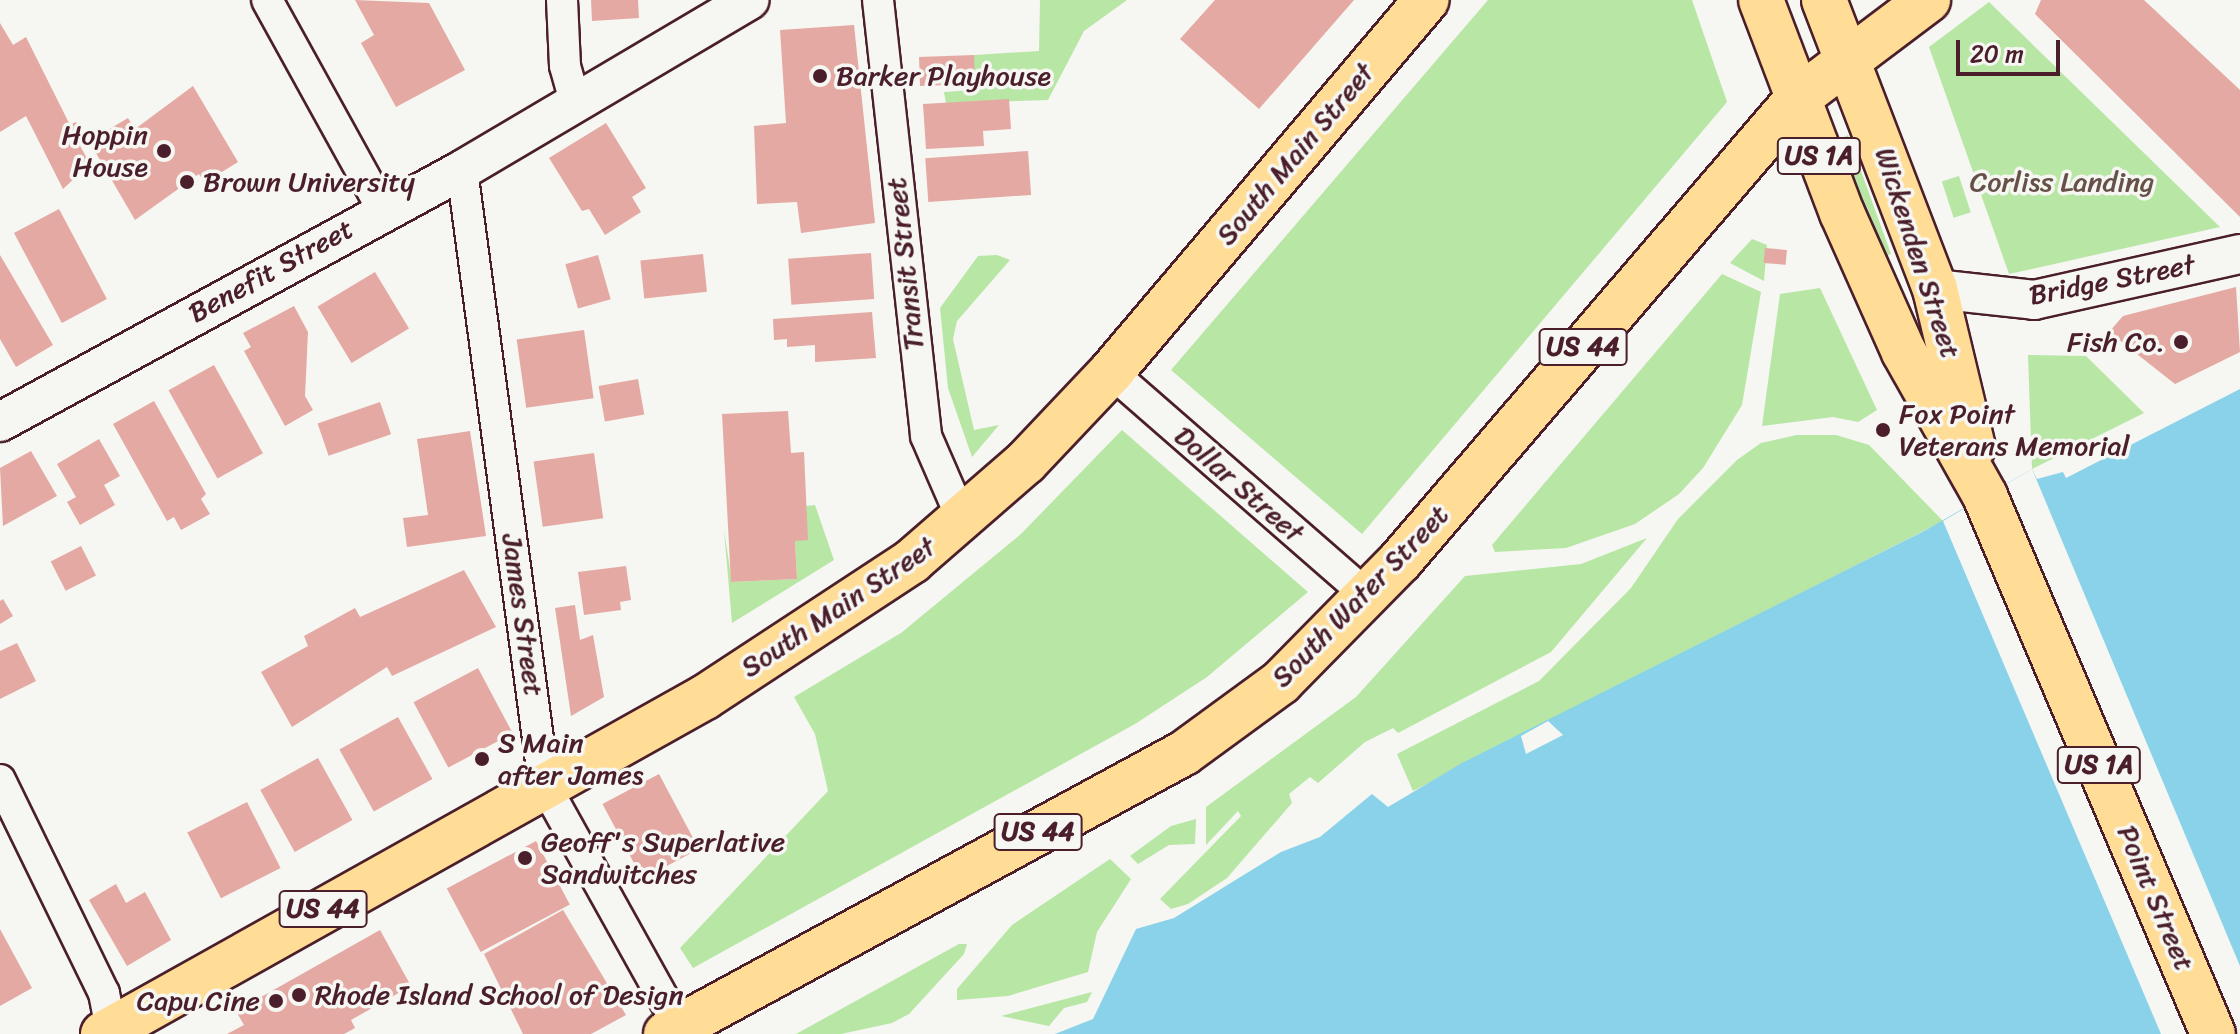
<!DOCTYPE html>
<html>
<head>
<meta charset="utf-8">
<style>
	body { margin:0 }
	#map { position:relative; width:2240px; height:1034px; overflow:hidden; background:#f6f6f2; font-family:Sriracha,sans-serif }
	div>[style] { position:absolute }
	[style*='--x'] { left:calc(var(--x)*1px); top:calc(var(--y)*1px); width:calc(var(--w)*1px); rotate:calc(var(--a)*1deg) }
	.green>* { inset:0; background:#b8e6a4; transform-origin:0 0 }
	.water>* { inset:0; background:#89d2ea }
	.pier>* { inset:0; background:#f6f6f2 }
	.building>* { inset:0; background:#e4a9a2; transform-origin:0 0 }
	.roads { filter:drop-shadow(2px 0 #4a1f2b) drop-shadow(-2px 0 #4a1f2b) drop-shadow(0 2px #4a1f2b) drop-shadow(0 -2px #4a1f2b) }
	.minor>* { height:30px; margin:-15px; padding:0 15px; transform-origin:15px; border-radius:15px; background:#f6f6f2 }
	.tertiary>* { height:38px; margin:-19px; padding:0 19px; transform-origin:19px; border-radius:19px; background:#f6f6f2 }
	.primary>* { height:44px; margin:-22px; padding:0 22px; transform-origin:22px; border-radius:22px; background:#ffdd96 }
	.dots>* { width:22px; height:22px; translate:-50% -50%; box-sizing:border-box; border:4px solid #f6f6f2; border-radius:50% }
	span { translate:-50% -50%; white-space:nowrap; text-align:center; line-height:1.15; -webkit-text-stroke:7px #f6f6f2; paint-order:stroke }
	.shield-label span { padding:2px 6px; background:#f6f6f2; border:2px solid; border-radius:6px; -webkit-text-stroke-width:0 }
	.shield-label { font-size:26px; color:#4a1f2b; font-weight:700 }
	.poi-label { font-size:28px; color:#4a1f2b }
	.left { translate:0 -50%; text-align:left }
	.right { translate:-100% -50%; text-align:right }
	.street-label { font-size:28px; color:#4a1f2b }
	.park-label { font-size:28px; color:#665149 }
	.scale { position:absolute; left:1956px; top:40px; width:104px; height:36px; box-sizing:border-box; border:4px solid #4a1f2b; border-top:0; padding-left:10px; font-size:24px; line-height:28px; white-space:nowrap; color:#4a1f2b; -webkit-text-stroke:6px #f6f6f2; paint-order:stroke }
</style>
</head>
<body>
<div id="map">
	<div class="green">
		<i style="clip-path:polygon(1040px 0,1127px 0,1084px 31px,1048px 100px,946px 103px,944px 92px,974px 90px,974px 55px,1039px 51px)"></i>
		<i style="clip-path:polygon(1488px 0,1692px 0,1727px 102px,1362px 534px,1171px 370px)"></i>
		<i style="clip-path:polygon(1989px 2px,2220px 227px,2009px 274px,1929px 47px)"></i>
		<i style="clip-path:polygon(1848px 135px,1891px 254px,1883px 257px,1838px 140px)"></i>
		<i style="left:1959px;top:176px;width:38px;height:18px;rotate:72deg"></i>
		<i style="clip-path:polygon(1752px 239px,1767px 245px,1764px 281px,1730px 263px)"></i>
		<i style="clip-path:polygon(997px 255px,1010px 260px,957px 321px,953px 339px,974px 430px,999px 425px,972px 457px,948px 388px,940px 308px,978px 256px)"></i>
		<i style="clip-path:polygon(1722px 274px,1761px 292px,1742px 405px,1703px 468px,1679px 494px,1635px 524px,1566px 548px,1495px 552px,1492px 545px)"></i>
		<i style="clip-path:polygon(1820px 288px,1877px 410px,1858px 422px,1833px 417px,1762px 426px,1780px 294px)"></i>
		<i style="clip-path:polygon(2028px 355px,2086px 356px,2144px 413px,2032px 469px)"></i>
		<i style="clip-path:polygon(1122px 430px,1308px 592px,1207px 677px,1135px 724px,693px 968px,680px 948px,828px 791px,815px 734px,794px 697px,901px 633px,1021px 534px)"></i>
		<i style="clip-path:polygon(1797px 435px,1836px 435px,1869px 445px,1943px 521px,1413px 791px,1397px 754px,1539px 681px,1631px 588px,1678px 519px,1737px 460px,1761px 443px)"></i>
		<i style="clip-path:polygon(815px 505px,834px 560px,732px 623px,724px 530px,732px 582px,797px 579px,795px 541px,806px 506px)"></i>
		<i style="clip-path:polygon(1647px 538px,1551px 652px,1398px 733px,1393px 728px,1365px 742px,1318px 783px,1310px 777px,1289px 794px,1292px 803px,1227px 878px,1188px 904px,1171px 909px,1160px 899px,1241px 816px,1238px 811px,1206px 845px,1206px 807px,1356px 697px,1465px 576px,1581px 564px)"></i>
		<i style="clip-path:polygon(1196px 819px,1195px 844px,1169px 845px,1138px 864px,1130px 856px,1171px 826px)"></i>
		<i style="clip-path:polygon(1110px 859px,1131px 879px,1097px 932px,1088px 972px,1008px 996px,957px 1000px,957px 989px,1012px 925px)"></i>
		<i style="clip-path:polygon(959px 944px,967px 944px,964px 954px,909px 1014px,892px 1023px,841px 1034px,796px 1034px)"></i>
		<i style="clip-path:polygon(1092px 992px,1087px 1002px,1064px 1008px,1049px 1026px,1001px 1016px)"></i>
	</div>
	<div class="water">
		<i style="clip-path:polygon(2240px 389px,2240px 1034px,1055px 1034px,1093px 1019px,1136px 929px,1174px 918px,1281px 852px,1320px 837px,1372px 794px,1388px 807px,1462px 763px,1924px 531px,2032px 469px,2037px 479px,2063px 472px,2066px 478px)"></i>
	</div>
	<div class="pier">
		<i style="clip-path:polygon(2032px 469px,2240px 966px,2240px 1034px,2161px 1034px,1943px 521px)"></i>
		<i style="clip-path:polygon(1548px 721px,1563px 735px,1526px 754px,1521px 736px)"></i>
	</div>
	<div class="building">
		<i style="clip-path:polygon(355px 0,429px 3px,465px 70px,396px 107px,361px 43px,374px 35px)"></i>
		<i style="clip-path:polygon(591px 0,638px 0,639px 18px,592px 21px)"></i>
		<i style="clip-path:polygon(1215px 0,1354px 0,1259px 109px,1180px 39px)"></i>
		<i style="clip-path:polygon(2041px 0,2144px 0,2240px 90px,2240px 217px,2035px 14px)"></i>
		<i style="clip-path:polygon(0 23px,13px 45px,26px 37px,70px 125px,76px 122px,85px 138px,78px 142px,90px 164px,63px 189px,26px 116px,0 132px)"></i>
		<i style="clip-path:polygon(854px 25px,875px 223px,801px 233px,797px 202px,757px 204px,754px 126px,786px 123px,780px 30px)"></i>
		<i style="left:974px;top:55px;width:29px;height:55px;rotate:88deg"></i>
		<i style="clip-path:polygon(193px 86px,238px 162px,204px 183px,199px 174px,135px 220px,89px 141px,128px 118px,135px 129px)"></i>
		<i style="clip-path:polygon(1009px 99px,1011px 129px,983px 131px,984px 146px,926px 149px,923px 104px)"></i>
		<i style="clip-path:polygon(606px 123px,646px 188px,632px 197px,641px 212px,605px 235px,589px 209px,582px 211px,549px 158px)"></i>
		<i style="left:1028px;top:151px;width:44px;height:103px;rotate:86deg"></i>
		<i style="left:59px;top:209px;width:102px;height:51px;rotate:62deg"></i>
		<i style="left:1765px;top:248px;width:22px;height:15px;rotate:5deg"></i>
		<i style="left:871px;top:253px;width:46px;height:83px;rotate:86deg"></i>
		<i style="left:703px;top:254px;width:38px;height:63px;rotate:84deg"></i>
		<i style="clip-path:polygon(0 255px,53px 345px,16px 367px,0 339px)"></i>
		<i style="left:598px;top:255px;width:46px;height:34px;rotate:74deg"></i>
		<i style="left:375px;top:272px;width:66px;height:67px;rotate:59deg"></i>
		<i style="clip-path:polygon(2236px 287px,2240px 352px,2175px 384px,2109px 332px,2123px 316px)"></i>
		<i style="clip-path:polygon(294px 306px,308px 332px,305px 396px,313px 410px,285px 426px,244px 351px,251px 347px,243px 333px)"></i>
		<i style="clip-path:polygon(872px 312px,876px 358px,815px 362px,815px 345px,787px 347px,787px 339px,774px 340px,773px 319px)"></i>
		<i style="left:584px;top:330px;width:69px;height:68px;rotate:82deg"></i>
		<i style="left:214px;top:365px;width:101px;height:52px;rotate:61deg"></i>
		<i style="left:638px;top:379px;width:36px;height:40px;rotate:80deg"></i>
		<i style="clip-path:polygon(154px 401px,206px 494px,201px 499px,210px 514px,181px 530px,174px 517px,167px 521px,113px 424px)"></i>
		<i style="left:380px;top:402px;width:34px;height:66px;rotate:71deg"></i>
		<i style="clip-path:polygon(788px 411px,791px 453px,804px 452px,806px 497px,808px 540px,795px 541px,797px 579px,731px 582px,722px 414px)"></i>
		<i style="clip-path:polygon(470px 431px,486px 536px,407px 547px,403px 518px,428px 515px,417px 439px)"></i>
		<i style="clip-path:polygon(99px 439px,120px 476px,104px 485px,115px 505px,80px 525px,67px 502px,76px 497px,57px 464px)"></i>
		<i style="clip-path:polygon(31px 451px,57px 496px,3px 526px,0 468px)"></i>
		<i style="left:594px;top:453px;width:66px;height:61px;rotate:82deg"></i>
		<i style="left:81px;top:546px;width:33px;height:34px;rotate:63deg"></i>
		<i style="clip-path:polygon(626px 566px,631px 600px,620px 602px,621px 610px,584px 615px,578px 572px)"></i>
		<i style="clip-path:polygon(464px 570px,496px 627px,392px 676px,387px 667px,292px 727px,261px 672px,308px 646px,304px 636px,355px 608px,360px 617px)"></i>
		<i style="clip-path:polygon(3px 599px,13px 616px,0 624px,0 601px)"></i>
		<i style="clip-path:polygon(575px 605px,580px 640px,593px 635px,604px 697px,571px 716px,555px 608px)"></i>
		<i style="clip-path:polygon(17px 643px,36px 681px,0 699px,0 651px)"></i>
		<i style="left:478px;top:668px;width:74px;height:73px;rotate:62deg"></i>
		<i style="left:398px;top:717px;width:71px;height:67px;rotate:61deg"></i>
		<i style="left:318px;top:758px;width:71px;height:66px;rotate:61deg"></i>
		<i style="left:659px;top:774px;width:85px;height:64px;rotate:62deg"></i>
		<i style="left:247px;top:802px;width:74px;height:67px;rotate:63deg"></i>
		<i style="left:536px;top:841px;width:72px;height:101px;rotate:62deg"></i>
		<i style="clip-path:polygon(116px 884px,126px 903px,145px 892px,171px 940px,127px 966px,89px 900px)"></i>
		<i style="clip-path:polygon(563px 910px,626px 1015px,591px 1034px,523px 1034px,484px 954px)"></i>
		<i style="clip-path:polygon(0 929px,32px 988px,0 1006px)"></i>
		<i style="clip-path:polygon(380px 930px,411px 986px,351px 1020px,355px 1028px,344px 1034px,227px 1034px,244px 1025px,236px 1011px)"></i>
	</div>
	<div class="roads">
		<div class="minor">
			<i style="--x:267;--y:0;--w:240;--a:61.1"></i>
			<i style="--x:562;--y:0;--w:66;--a:87.4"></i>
			<i style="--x:565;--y:66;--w:41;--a:74.2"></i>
			<i style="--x:878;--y:0;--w:439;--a:83.7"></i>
			<i style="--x:926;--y:436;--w:93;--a:66.5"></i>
			<i style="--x:462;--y:170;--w:619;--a:82.39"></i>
			<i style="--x:544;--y:784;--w:278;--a:60.9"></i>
			<i style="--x:1111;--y:372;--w:340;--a:41.1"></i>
			<i style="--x:0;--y:780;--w:237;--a:64"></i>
			<i style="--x:104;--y:993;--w:42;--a:79"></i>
		</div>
		<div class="tertiary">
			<i style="--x:1935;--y:289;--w:100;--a:6.3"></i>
			<i style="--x:2034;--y:300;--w:211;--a:-12.6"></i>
			<i style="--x:0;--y:422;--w:526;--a:-28.61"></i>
			<i style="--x:462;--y:170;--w:334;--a:-30.6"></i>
		</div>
		<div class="primary">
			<i style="--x:1761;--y:0;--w:228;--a:69.2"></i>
			<i style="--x:1842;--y:213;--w:152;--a:66"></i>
			<i style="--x:1904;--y:352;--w:165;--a:60.6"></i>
			<i style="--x:1985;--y:496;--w:584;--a:67.03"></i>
			<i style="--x:1824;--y:0;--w:310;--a:69"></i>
			<i style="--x:1935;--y:289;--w:163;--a:76.5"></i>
			<i style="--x:103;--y:1034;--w:690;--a:-29.24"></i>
			<i style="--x:705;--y:697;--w:248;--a:-33.3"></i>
			<i style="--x:912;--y:561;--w:151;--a:-41"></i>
			<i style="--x:1026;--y:462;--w:124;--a:-46.6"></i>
			<i style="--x:1111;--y:372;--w:488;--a:-49.7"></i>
			<i style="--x:666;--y:1034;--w:589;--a:-28.48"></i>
			<i style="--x:1184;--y:753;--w:120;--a:-36.2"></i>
			<i style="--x:1281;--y:682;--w:170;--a:-45.5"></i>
			<i style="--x:1400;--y:561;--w:611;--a:-49.32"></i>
			<i style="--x:1798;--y:98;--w:163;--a:-37"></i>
		</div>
	</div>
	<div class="dots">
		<i style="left:820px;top:76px;background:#4a1f2b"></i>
		<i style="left:164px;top:151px;background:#4a1f2b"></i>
		<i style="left:187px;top:182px;background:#4a1f2b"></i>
		<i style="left:2181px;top:342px;background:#4a1f2b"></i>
		<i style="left:1883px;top:430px;background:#4a1f2b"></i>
		<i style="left:482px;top:759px;background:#4a1f2b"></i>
		<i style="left:525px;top:858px;background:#4a1f2b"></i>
		<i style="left:299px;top:995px;background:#4a1f2b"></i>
		<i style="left:276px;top:1001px;background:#4a1f2b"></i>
	</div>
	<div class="shield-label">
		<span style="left:1819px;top:156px">US 1A</span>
		<span style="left:1583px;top:347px">US 44</span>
		<span style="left:2099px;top:765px">US 1A</span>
		<span style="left:1038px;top:832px">US 44</span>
		<span style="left:323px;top:909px">US 44</span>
	</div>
	<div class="poi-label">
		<span class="left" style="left:836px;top:76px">Barker Playhouse</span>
		<span class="right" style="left:148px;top:151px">Hoppin<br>House</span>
		<span class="left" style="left:203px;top:182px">Brown University</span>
		<span class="right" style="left:2165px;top:342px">Fish Co.</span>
		<span class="left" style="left:1899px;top:430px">Fox Point<br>Veterans Memorial</span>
		<span class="left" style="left:498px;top:759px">S Main<br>after James</span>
		<span class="left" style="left:541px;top:858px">Geoff's Superlative<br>Sandwitches</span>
		<span class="left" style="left:315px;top:995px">Rhode Island School of Design</span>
		<span class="right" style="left:260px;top:1001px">Capu Cine</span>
	</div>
	<div class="street-label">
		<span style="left:1295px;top:154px;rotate:-50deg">South Main Street</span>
		<span style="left:1918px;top:253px;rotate:72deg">Wickenden Street</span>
		<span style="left:905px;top:264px;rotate:-96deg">Transit Street</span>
		<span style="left:271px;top:271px;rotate:-29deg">Benefit Street</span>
		<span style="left:2112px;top:280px;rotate:-11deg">Bridge Street</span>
		<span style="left:1239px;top:484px;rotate:41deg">Dollar Street</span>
		<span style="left:1360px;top:596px;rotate:-46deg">South Water Street</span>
		<span style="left:838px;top:607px;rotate:-34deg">South Main Street</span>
		<span style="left:523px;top:615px;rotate:82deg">James Street</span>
		<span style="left:2156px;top:898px;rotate:67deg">Point Street</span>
	</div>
	<div class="park-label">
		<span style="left:2062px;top:182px">Corliss Landing</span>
	</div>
	<div class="scale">20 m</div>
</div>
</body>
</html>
